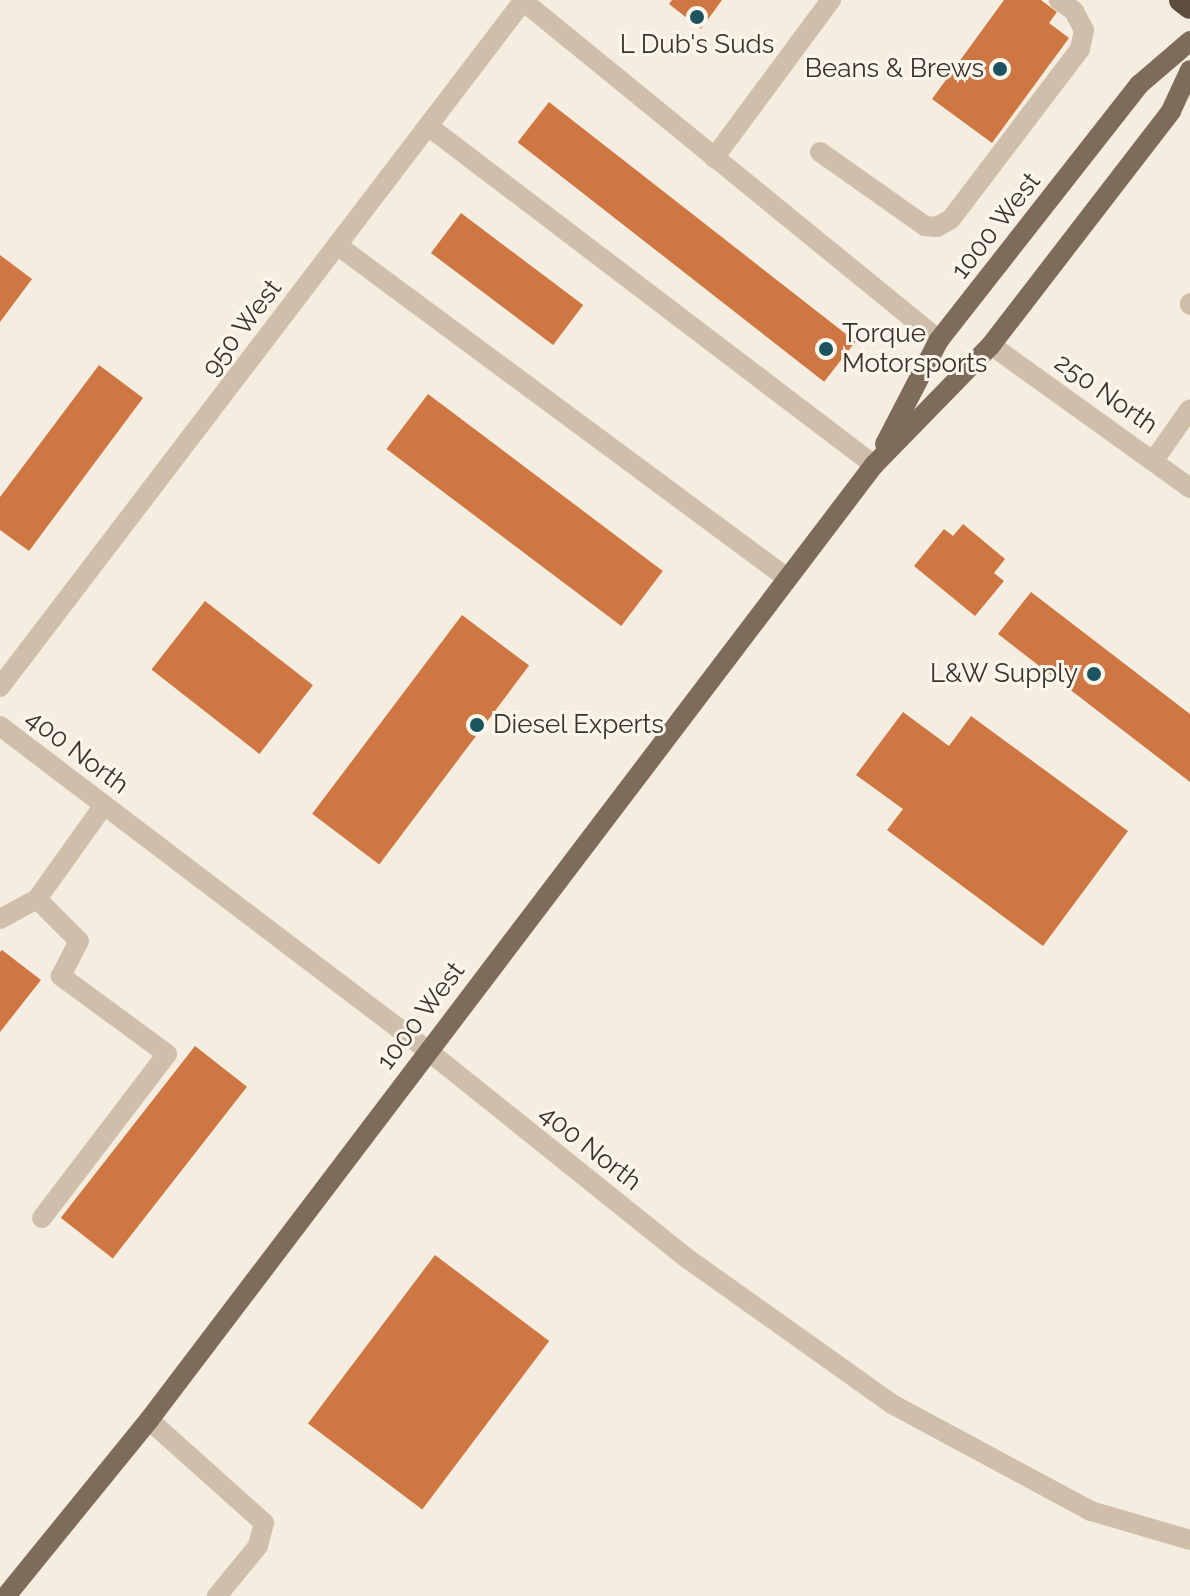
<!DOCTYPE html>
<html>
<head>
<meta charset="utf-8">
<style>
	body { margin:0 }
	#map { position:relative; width:1190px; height:1596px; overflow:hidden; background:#f5eddf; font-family:Raleway,sans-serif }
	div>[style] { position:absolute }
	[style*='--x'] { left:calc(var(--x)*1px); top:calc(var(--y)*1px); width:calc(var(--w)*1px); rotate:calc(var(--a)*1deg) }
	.building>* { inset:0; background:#cf7743; transform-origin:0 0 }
	.minor>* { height:20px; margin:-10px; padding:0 10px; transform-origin:10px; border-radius:10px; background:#cfbfaa }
	.major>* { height:20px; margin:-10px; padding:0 10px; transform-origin:10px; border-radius:10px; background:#7e6b5a }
	.highway>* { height:24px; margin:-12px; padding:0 12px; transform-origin:12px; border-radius:12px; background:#5d4d40 }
	.dots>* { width:22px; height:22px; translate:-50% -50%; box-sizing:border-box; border:4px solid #fcf7ed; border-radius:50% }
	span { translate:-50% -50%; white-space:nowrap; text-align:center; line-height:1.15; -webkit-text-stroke:6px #fcf7ed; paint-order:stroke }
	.poi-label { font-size:26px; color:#3b322a }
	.right { translate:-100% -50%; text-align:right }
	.left { translate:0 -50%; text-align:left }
	.street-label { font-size:26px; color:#3b322a }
</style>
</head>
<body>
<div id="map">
	<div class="building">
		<i style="clip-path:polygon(672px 0,722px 0,701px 29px,669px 4px)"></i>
		<i style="clip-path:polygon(1004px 0,1041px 0,1057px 12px,1049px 23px,1069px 38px,992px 143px,932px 99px)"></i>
		<i style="left:549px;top:102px;width:389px;height:51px;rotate:38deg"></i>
		<i style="left:461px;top:213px;width:153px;height:50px;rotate:37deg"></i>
		<i style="clip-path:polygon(0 255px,32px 279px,0 322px)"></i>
		<i style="clip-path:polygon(99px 365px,143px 398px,29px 551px,0 530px,0 497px)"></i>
		<i style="left:428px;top:394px;width:294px;height:69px;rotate:37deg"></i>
		<i style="clip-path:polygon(963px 524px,1005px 559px,994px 573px,1004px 581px,975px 616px,914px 566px,944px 529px,953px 536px)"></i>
		<i style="clip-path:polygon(1031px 592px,1190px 714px,1190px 782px,998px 634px)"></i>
		<i style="left:205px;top:601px;width:137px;height:87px;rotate:38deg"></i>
		<i style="left:462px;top:615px;width:84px;height:249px;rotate:37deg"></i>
		<i style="clip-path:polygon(903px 712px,949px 746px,971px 716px,1128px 831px,1043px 946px,887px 830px,903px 809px,856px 775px)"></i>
		<i style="clip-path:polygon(2px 950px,41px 980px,0 1032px,0 952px)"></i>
		<i style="left:195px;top:1046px;width:66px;height:218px;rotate:38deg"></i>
		<i style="left:435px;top:1255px;width:143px;height:211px;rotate:37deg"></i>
	</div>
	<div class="minor">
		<i style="--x:523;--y:1;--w:537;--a:39.18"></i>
		<i style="--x:428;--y:126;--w:560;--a:37.24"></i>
		<i style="--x:820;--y:152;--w:128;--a:35.2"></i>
		<i style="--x:925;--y:226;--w:12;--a:5"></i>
		<i style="--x:937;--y:227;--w:16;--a:-30"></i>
		<i style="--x:951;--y:219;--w:213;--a:-52.8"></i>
		<i style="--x:1080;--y:49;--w:19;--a:-78"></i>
		<i style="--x:1084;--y:30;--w:21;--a:-118"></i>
		<i style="--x:1074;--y:11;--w:19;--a:-144"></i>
		<i style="--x:714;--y:158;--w:197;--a:-53.5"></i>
		<i style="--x:337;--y:245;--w:560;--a:36.5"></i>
		<i style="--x:1190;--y:303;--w:2;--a:90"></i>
		<i style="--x:991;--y:345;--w:245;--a:35.7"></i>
		<i style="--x:1154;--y:460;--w:62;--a:-54.8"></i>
		<i style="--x:0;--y:687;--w:864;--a:-52.67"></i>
		<i style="--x:0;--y:726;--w:536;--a:37.19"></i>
		<i style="--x:427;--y:1050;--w:334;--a:38.7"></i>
		<i style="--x:688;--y:1259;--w:250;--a:35.4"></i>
		<i style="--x:892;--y:1404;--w:226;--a:28.3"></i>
		<i style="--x:1091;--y:1511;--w:103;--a:16.3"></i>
		<i style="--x:0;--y:919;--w:42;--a:-28.4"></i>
		<i style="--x:42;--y:1218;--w:206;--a:-52.7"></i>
		<i style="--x:167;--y:1054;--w:132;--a:-143.7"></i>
		<i style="--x:61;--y:976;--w:39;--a:-63"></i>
		<i style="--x:79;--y:941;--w:59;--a:-135"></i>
		<i style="--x:37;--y:899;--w:115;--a:-54.5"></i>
		<i style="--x:149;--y:1420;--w:154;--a:41.8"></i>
		<i style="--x:264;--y:1523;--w:24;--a:105"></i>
		<i style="--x:258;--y:1546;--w:65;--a:129.4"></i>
	</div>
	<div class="major">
		<i style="--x:885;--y:444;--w:117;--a:-62.6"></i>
		<i style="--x:939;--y:340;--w:325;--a:-51.9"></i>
		<i style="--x:1140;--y:84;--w:66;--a:-40.7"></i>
		<i style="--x:6;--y:1596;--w:227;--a:-50.9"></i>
		<i style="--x:149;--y:1420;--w:1199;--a:-52.8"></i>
		<i style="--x:874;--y:465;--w:168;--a:-45.7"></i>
		<i style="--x:991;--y:345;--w:295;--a:-52.4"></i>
		<i style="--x:1171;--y:111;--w:45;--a:-65.1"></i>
	</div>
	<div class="highway">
		<i style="--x:1181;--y:0;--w:11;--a:38"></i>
	</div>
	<div class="dots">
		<i style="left:697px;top:17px;background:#1b5361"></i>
		<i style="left:1000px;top:69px;background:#1b5361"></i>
		<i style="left:826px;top:349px;background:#1b5361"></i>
		<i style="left:1094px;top:674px;background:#1b5361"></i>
		<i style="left:477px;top:725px;background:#1b5361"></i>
	</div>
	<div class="poi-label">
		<span style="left:697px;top:45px">L Dub's Suds</span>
		<span class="right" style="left:984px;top:69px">Beans &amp; Brews</span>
		<span class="left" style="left:842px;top:349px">Torque<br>Motorsports</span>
		<span class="right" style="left:1078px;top:674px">L&amp;W Supply</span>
		<span class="left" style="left:493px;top:725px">Diesel Experts</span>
	</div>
	<div class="street-label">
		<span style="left:996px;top:226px;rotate:-52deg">1000 West</span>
		<span style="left:242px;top:328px;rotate:-53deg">950 West</span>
		<span style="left:1106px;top:394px;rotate:35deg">250 North</span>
		<span style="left:77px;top:752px;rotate:37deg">400 North</span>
		<span style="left:421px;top:1016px;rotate:-53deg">1000 West</span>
		<span style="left:590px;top:1148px;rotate:38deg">400 North</span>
	</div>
</div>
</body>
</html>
